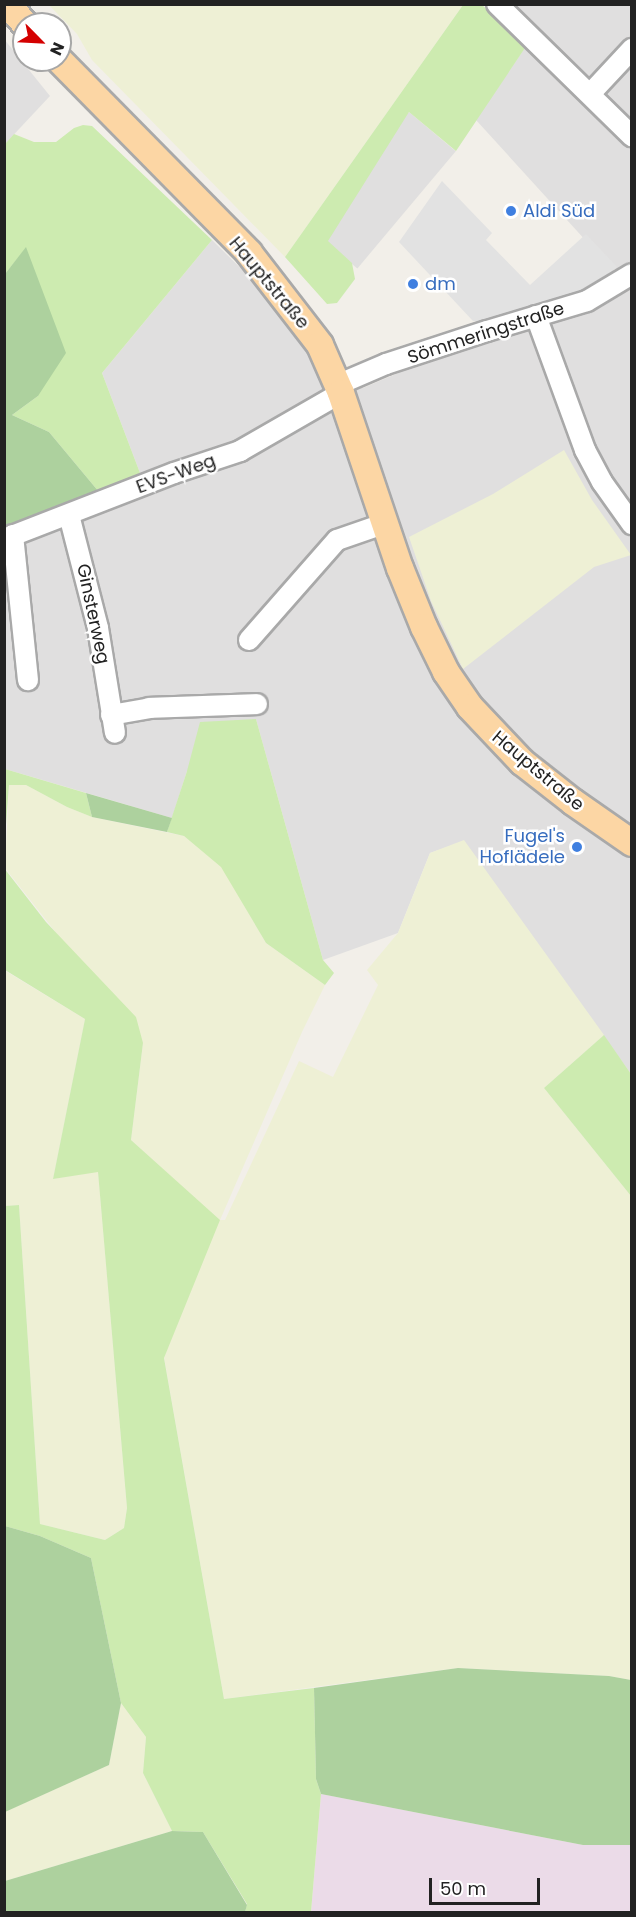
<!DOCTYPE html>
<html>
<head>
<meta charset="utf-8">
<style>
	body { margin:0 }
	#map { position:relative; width:636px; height:1917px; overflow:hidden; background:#f2efe9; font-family:Poppins,sans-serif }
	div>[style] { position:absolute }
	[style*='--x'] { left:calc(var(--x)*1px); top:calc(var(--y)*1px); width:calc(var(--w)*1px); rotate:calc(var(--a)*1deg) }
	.residential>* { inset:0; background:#e0dfdf; transform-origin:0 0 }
	.industrial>* { inset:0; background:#ebdbe8 }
	.farmland>* { inset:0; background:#eef0d5 }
	.grass>* { inset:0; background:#cdebb0 }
	.forest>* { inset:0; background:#add19e }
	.parking>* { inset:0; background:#e2e2e2 }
	.roads { filter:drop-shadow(2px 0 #a9a9a9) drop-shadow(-2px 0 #a9a9a9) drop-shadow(0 2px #a9a9a9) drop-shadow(0 -2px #a9a9a9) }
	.minor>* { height:20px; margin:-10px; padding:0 10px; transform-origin:10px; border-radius:10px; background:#fff }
	.major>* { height:26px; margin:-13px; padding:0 13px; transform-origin:13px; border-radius:13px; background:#fcd6a4 }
	.dots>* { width:16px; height:16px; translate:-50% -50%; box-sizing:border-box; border:3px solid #fff; border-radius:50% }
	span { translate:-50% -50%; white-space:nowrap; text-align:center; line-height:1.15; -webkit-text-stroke:5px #fff; paint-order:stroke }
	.shop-label { font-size:18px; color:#366cbe }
	.left { translate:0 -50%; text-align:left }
	.right { translate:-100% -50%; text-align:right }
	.street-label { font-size:18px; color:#222 }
	.frame { position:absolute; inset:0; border:6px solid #222; pointer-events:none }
	.north { position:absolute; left:12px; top:12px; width:60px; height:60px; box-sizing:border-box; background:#fff; border:2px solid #a7a7a7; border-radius:50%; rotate:114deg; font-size:16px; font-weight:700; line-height:24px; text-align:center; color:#222 }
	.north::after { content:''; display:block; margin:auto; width:21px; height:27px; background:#d40000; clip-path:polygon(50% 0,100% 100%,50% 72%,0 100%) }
	.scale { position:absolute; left:429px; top:1878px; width:111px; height:27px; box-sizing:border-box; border:3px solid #222; border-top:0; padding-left:8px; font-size:18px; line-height:21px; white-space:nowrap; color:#222; -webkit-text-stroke:4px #fff; paint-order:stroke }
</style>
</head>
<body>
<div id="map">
	<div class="residential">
		<i style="clip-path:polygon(508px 5px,631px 5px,631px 1074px,464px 841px,430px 853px,398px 933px,323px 960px,256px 719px,187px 771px,172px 818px,5px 769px,5px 532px,140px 473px,102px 373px,212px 240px,363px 388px,625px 276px,608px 265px,476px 120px,537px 30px)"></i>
		<i style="clip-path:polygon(4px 39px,50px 96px,5px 144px,4px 144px)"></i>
		<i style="left:409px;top:112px;width:61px;height:153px;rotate:40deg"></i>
	</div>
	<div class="industrial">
		<i style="clip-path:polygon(321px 1794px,583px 1845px,631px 1845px,631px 1912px,311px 1912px)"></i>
	</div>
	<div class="farmland">
		<i style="clip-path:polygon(49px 5px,463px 5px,285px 257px,92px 60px,77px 34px)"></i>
		<i style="clip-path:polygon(564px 450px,592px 500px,631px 555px,594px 567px,463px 669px,431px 601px,409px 537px,493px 494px)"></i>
		<i style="clip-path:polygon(9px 785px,26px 785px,67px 807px,92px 817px,184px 836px,222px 867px,266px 943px,325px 985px,302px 1032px,220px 1220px,225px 1220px,299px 1061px,333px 1077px,378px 985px,367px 970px,398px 933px,430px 853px,464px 840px,604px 1035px,544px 1088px,631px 1196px,631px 1680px,609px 1676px,458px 1668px,224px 1699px,164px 1357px,219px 1220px,131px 1140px,143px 1043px,5px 868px)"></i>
		<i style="clip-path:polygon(4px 970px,85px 1019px,53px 1179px,98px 1171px,127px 1508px,124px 1528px,105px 1540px,40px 1524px,19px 1205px,5px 1206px)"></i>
		<i style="clip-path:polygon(121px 1703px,146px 1737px,143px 1773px,172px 1831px,5px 1881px,4px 1812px,109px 1765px)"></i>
	</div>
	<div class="grass">
		<i style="clip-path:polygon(463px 5px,482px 5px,527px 45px,456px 151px,409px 112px,328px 241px,352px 263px,355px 279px,337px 303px,327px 304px,285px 257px)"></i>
		<i style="clip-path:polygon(83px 125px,92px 126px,212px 240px,102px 373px,140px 473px,99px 492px,49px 432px,12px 415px,38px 396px,26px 248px,5px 274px,5px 144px,14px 134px,34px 142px,56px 142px,74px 128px)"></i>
		<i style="clip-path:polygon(256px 719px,323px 960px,334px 973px,325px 985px,266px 943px,221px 867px,184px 836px,167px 832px,187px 771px,200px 722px)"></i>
		<i style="clip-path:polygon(5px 769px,86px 793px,92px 817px,67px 807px,26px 785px,9px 785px,5px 838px)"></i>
		<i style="clip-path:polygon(4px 868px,46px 922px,136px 1017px,143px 1043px,131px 1140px,220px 1220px,164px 1358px,224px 1699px,314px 1688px,316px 1779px,321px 1794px,311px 1912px,245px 1912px,247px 1904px,203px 1832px,172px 1831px,143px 1773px,146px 1737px,121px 1703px,91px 1558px,40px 1536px,5px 1526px,5px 1206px,19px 1205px,40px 1524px,105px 1540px,124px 1528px,127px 1508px,98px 1172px,53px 1179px,85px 1019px,5px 970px)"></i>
		<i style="clip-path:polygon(604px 1035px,631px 1074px,631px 1196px,544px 1088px)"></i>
	</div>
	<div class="forest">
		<i style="clip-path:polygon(26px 247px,66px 353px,38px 396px,12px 415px,49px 432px,99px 492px,5px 532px,5px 274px)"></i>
		<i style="clip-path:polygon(86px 793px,172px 818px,167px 832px,92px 817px)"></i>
		<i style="clip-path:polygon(5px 1526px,40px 1536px,91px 1558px,121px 1703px,109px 1765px,5px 1812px)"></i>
		<i style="clip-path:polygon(458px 1668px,609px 1676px,631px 1680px,631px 1845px,583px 1845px,321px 1794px,316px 1779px,314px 1688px)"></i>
		<i style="clip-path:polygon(172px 1831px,203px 1832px,247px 1905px,245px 1912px,5px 1912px,5px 1881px)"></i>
	</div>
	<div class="parking">
		<i style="clip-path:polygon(442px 181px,492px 233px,486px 240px,530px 285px,586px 234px,617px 267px,598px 285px,576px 296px,484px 322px,473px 321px,399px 242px)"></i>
	</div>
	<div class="roads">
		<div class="minor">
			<i style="--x:497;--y:4;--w:189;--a:44.4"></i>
			<i style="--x:590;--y:94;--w:62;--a:-47"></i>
			<i style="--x:536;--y:316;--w:143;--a:69.9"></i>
			<i style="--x:585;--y:450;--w:36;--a:62"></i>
			<i style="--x:602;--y:482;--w:52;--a:54.5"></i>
			<i style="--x:337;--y:385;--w:53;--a:-23.2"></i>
			<i style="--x:386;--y:364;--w:106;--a:-18.1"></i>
			<i style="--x:487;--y:331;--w:104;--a:-16.7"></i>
			<i style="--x:587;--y:301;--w:52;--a:-31"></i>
			<i style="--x:69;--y:515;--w:117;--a:75.6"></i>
			<i style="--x:98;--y:628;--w:106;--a:80.8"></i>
			<i style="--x:13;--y:535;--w:146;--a:84.1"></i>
			<i style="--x:4;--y:539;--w:182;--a:-21.2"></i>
			<i style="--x:174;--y:473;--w:70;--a:-18.4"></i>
			<i style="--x:240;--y:451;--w:116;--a:-29.9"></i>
			<i style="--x:249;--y:640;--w:133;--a:-48.7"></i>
			<i style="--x:337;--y:540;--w:52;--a:-19.1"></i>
			<i style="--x:111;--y:715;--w:39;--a:-10"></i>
			<i style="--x:149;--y:708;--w:108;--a:-2.1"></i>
		</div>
		<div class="major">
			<i style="--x:7;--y:4;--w:27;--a:48"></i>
			<i style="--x:59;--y:60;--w:271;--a:45.4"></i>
			<i style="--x:249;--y:253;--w:116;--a:52.3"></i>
			<i style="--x:320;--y:345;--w:52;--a:66.4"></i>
			<i style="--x:341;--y:393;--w:185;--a:71.4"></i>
			<i style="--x:400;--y:568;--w:64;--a:67.9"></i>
			<i style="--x:424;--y:627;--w:50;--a:63.9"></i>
			<i style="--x:446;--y:672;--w:42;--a:55.6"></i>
			<i style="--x:470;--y:707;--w:76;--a:46.6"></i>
			<i style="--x:522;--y:762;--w:65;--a:38.1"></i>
			<i style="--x:573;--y:802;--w:72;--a:34.8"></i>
		</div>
	</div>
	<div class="dots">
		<i style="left:511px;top:211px;background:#3f7fe0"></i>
		<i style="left:413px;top:284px;background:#3f7fe0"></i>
		<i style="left:577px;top:847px;background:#3f7fe0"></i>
	</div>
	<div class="shop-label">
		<span class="left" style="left:523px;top:211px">Aldi Süd</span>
		<span class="left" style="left:425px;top:284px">dm</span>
		<span class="right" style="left:565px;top:847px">Fugel's<br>Hoflädele</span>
	</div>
	<div class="street-label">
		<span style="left:269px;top:283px;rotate:50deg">Hauptstraße</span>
		<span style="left:486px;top:333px;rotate:-18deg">Sömmeringstraße</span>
		<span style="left:176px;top:474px;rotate:-20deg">EVS-Weg</span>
		<span style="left:93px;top:614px;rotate:78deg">Ginsterweg</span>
		<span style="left:538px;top:771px;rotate:40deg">Hauptstraße</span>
	</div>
	<div class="frame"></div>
	<div class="north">N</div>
	<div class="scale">50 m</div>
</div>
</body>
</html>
